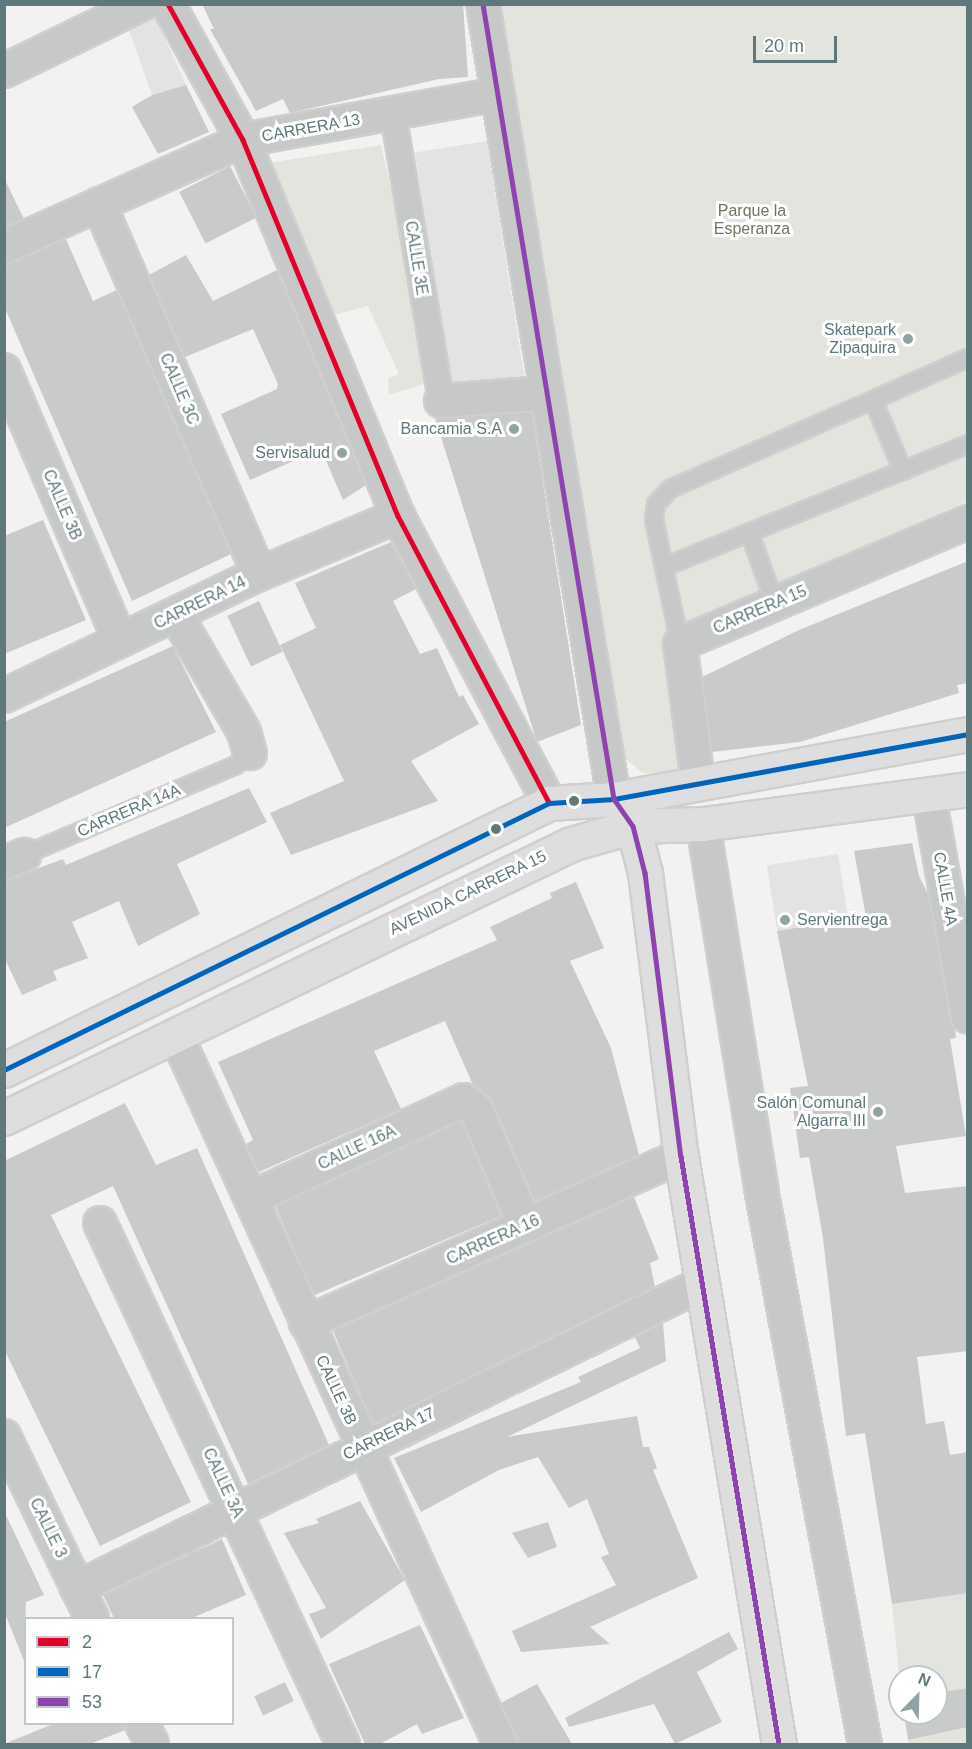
<!DOCTYPE html>
<html>
<head>
<meta charset="utf-8">
<style>
	body { margin:0 }
	#map { position:relative; width:972px; height:1749px; overflow:hidden; background:#f3f2f0; font-family:Helvetica,sans-serif }
	div>[style] { position:absolute }
	[style*='--x'] { left:calc(var(--x)*1px); top:calc(var(--y)*1px); width:calc(var(--w)*1px); rotate:calc(var(--a)*1deg) }
	.built>* { inset:0; background:#e3e3e2; transform-origin:0 0 }
	.green>* { inset:0; background:#e2e4dd }
	.building>* { inset:0; background:#c9caca; transform-origin:0 0 }
	.roads { filter:drop-shadow(2px 0 #cecfce) drop-shadow(-2px 0 #cecfce) drop-shadow(0 2px #cecfce) drop-shadow(0 -2px #cecfce) }
	.service>* { height:16px; margin:-8px; padding:0 8px; transform-origin:8px; border-radius:8px; background:#c7c8c8 }
	.pedestrian>* { height:24px; margin:-12px; padding:0 12px; transform-origin:12px; border-radius:12px; background:#c7c8c8 }
	.minor>* { height:32px; margin:-16px; padding:0 16px; transform-origin:16px; border-radius:16px; background:#c7c8c8 }
	.secondary>* { height:33px; margin:-16.5px; padding:0 16.5px; transform-origin:16.5px; border-radius:16.5px; background:#dddedd }
	.bus-1>* { height:4.5px; margin:-2.25px; padding:0 2.25px; transform-origin:2.25px; border-radius:2.25px; background:#e4002b }
	.bus-2>* { height:4.5px; margin:-2.25px; padding:0 2.25px; transform-origin:2.25px; border-radius:2.25px; background:#0065bd }
	.bus-3>* { height:4.5px; margin:-2.25px; padding:0 2.25px; transform-origin:2.25px; border-radius:2.25px; background:#8e44ad }
	.dots>* { width:16px; height:16px; translate:-50% -50%; box-sizing:border-box; border:3px solid #fff; border-radius:50% }
	span { translate:-50% -50%; white-space:nowrap; text-align:center; line-height:1.15; -webkit-text-stroke:6px #fff; paint-order:stroke }
	.street-label { font-size:16px; color:#5e787b }
	.park-label { font-size:16px; color:#6d7861 }
	.poi-label { font-size:16px; color:#5e787b }
	.right { translate:-100% -50%; text-align:right }
	.left { translate:0 -50%; text-align:left }
	.frame { position:absolute; inset:0; border:6px solid #5e787b; pointer-events:none }
	.legend { position:absolute; left:24px; top:1617px; width:210px; height:108px; box-sizing:border-box; background:#fff; border:2px solid #bfc9ca; margin:0; padding:8px 10px; list-style:none; font-size:18px; color:#5e787b }
	.legend li { display:flex; align-items:center; gap:12px; height:30px }
	.legend b { width:30px; border:2px solid #bfc9ca }
	.north { position:absolute; left:888px; top:1665px; width:60px; height:60px; box-sizing:border-box; background:#fff; border:2px solid #bfc9ca; border-radius:50%; rotate:23deg; font-size:16px; font-weight:700; line-height:24px; text-align:center; color:#5e787b }
	.north::after { content:''; display:block; margin:auto; width:21px; height:27px; background:#92a3a4; clip-path:polygon(50% 0,100% 100%,50% 72%,0 100%) }
	.scale { position:absolute; left:753px; top:36px; width:84px; height:27px; box-sizing:border-box; border:3px solid #5e787b; border-top:0; padding-left:8px; font-size:18px; line-height:21px; white-space:nowrap; color:#5e787b; -webkit-text-stroke:4px #fff; paint-order:stroke }
</style>
</head>
<body>
<div id="map">
	<div class="built">
		<i style="clip-path:polygon(156px 18px,186px 85px,152px 95px,128px 27px)"></i>
		<i style="left:487px;top:141px;width:242px;height:73px;rotate:81deg"></i>
		<i style="left:838px;top:854px;width:67px;height:72px;rotate:81deg"></i>
	</div>
	<div class="green">
		<i style="clip-path:polygon(499px 5px,967px 5px,967px 501px,797px 576px,667px 642px,690px 774px,643px 773px,621px 755px)"></i>
		<i style="clip-path:polygon(381px 145px,434px 381px,389px 395px,388px 379px,399px 374px,368px 306px,334px 315px,269px 163px)"></i>
		<i style="clip-path:polygon(967px 1593px,967px 1688px,936px 1693px,936px 1677px,900px 1677px,900px 1683px,892px 1604px)"></i>
		<i style="clip-path:polygon(967px 1727px,967px 1744px,908px 1744px,908px 1740px)"></i>
	</div>
	<div class="building">
		<i style="clip-path:polygon(202px 4px,463px 4px,468px 77px,439px 79px,290px 113px,283px 99px,256px 111px,210px 29px,214px 29px)"></i>
		<i style="clip-path:polygon(186px 85px,209px 132px,158px 154px,132px 107px,152px 95px)"></i>
		<i style="left:230px;top:166px;width:58px;height:57px;rotate:63deg"></i>
		<i style="clip-path:polygon(4px 178px,24px 219px,4px 227px)"></i>
		<i style="clip-path:polygon(66px 239px,93px 301px,117px 290px,231px 554px,132px 601px,4px 306px,4px 265px)"></i>
		<i style="clip-path:polygon(186px 255px,213px 301px,277px 270px,366px 485px,343px 500px,321px 449px,250px 480px,221px 414px,277px 389px,278px 384px,253px 329px,185px 357px,149px 275px)"></i>
		<i style="clip-path:polygon(532px 412px,581px 725px,537px 742px,435px 418px)"></i>
		<i style="clip-path:polygon(43px 520px,86px 620px,4px 654px,4px 536px)"></i>
		<i style="clip-path:polygon(391px 542px,416px 589px,393px 601px,420px 654px,437px 648px,459px 697px,463px 695px,479px 724px,411px 761px,438px 801px,291px 855px,270px 813px,344px 781px,280px 645px,316px 628px,295px 583px)"></i>
		<i style="clip-path:polygon(968px 561px,968px 683px,957px 685px,959px 693px,800px 742px,712px 752px,702px 677px,799px 630px)"></i>
		<i style="left:259px;top:601px;width:56px;height:35px;rotate:65deg"></i>
		<i style="clip-path:polygon(173px 646px,216px 732px,4px 828px,4px 722px)"></i>
		<i style="clip-path:polygon(249px 788px,267px 822px,177px 864px,200px 914px,138px 946px,119px 901px,72px 922px,88px 958px,53px 971px,57px 980px,22px 995px,4px 957px,4px 881px,63px 859px,66px 865px)"></i>
		<i style="clip-path:polygon(912px 843px,919px 876px,928px 894px,955px 1029px,956px 1038px,950px 1039px,966px 1136px,896px 1146px,905px 1193px,968px 1186px,968px 1351px,917px 1357px,926px 1424px,944px 1421px,950px 1455px,968px 1452px,968px 1593px,892px 1604px,865px 1433px,846px 1436px,823px 1238px,809px 1157px,800px 1158px,790px 1088px,808px 1086px,777px 931px,866px 917px,854px 851px)"></i>
		<i style="clip-path:polygon(576px 882px,604px 948px,570px 961px,611px 1048px,639px 1155px,535px 1201px,493px 1103px,473px 1085px,445px 1021px,374px 1051px,401px 1109px,259px 1172px,246px 1144px,253px 1140px,218px 1062px,497px 940px,490px 927px,552px 898px,550px 893px)"></i>
		<i style="clip-path:polygon(125px 1103px,156px 1165px,197px 1148px,329px 1445px,248px 1484px,113px 1186px,51px 1215px,191px 1502px,100px 1546px,4px 1349px,4px 1161px)"></i>
		<i style="left:461px;top:1121px;width:103px;height:204px;rotate:67deg"></i>
		<i style="clip-path:polygon(634px 1197px,659px 1259px,650px 1263px,655px 1287px,373px 1424px,333px 1331px)"></i>
		<i style="clip-path:polygon(663px 1323px,666px 1361px,507px 1437px,637px 1416px,643px 1447px,649px 1447px,657px 1468px,653px 1470px,698px 1578px,590px 1627px,610px 1644px,521px 1652px,512px 1631px,616px 1585px,601px 1557px,609px 1554px,587px 1499px,569px 1508px,538px 1457px,499px 1470px,421px 1512px,394px 1458px,581px 1382px,578px 1377px,640px 1348px,635px 1337px)"></i>
		<i style="clip-path:polygon(360px 1501px,405px 1580px,321px 1639px,309px 1614px,326px 1608px,284px 1533px,319px 1523px,316px 1519px)"></i>
		<i style="clip-path:polygon(4px 1511px,44px 1595px,26px 1602px,24px 1661px,4px 1611px)"></i>
		<i style="clip-path:polygon(548px 1522px,557px 1547px,528px 1558px,512px 1533px)"></i>
		<i style="clip-path:polygon(222px 1539px,246px 1595px,192px 1618px,114px 1618px,103px 1595px)"></i>
		<i style="clip-path:polygon(420px 1625px,464px 1718px,422px 1734px,417px 1724px,380px 1744px,365px 1744px,329px 1664px)"></i>
		<i style="clip-path:polygon(729px 1632px,738px 1649px,697px 1672px,722px 1722px,675px 1744px,654px 1704px,569px 1727px,565px 1718px)"></i>
		<i style="left:285px;top:1682px;width:21px;height:34px;rotate:65deg"></i>
		<i style="clip-path:polygon(537px 1684px,572px 1744px,518px 1744px,501px 1703px)"></i>
		<i style="clip-path:polygon(968px 1688px,968px 1727px,908px 1740px,904px 1713px,936px 1713px,936px 1693px)"></i>
		<i style="clip-path:polygon(53px 1724px,124px 1724px,125px 1730px,90px 1744px,4px 1744px)"></i>
	</div>
	<div class="roads">
		<div class="service">
			<i style="--x:873;--y:400;--w:104;--a:-23.9"></i>
			<i style="--x:750;--y:534;--w:74;--a:70.3"></i>
			<i style="--x:664;--y:567;--w:328;--a:-22"></i>
			<i style="--x:680;--y:644;--w:127;--a:-101.8"></i>
			<i style="--x:654;--y:520;--w:16;--a:-83"></i>
			<i style="--x:656;--y:504;--w:21;--a:-47"></i>
			<i style="--x:670;--y:489;--w:222;--a:-23.7"></i>
			<i style="--x:873;--y:400;--w:77;--a:67.1"></i>
			<i style="--x:24;--y:855;--w:230;--a:-23"></i>
			<i style="--x:236;--y:765;--w:18;--a:-41"></i>
		</div>
		<div class="pedestrian">
			<i style="--x:393;--y:113;--w:292;--a:80.5"></i>
		</div>
		<div class="minor">
			<i style="--x:168;--y:4;--w:155;--a:61.1"></i>
			<i style="--x:243;--y:140;--w:407;--a:67.6"></i>
			<i style="--x:398;--y:516;--w:324;--a:62.2"></i>
			<i style="--x:483;--y:4;--w:806;--a:80.64"></i>
			<i style="--x:4;--y:71;--w:153;--a:-25.9"></i>
			<i style="--x:99;--y:204;--w:403;--a:66.6"></i>
			<i style="--x:4;--y:247;--w:262;--a:-24.1"></i>
			<i style="--x:243;--y:140;--w:255;--a:-10.2"></i>
			<i style="--x:4;--y:370;--w:294;--a:66.8"></i>
			<i style="--x:441;--y:401;--w:105;--a:-4.4"></i>
			<i style="--x:176;--y:615;--w:135;--a:59.8"></i>
			<i style="--x:244;--y:732;--w:22;--a:74"></i>
			<i style="--x:4;--y:696;--w:283;--a:-25.6"></i>
			<i style="--x:259;--y:574;--w:151;--a:-22.6"></i>
			<i style="--x:698;--y:782;--w:139;--a:-97.4"></i>
			<i style="--x:680;--y:644;--w:313;--a:-23"></i>
			<i style="--x:929;--y:796;--w:224;--a:80"></i>
			<i style="--x:703;--y:824;--w:369;--a:80.9"></i>
			<i style="--x:761;--y:1188;--w:566;--a:79.41"></i>
			<i style="--x:4;--y:863;--w:22;--a:-22"></i>
			<i style="--x:176;--y:1035;--w:780;--a:65.44"></i>
			<i style="--x:251;--y:1198;--w:234;--a:-24.7"></i>
			<i style="--x:464;--y:1100;--w:16;--a:40"></i>
			<i style="--x:476;--y:1110;--w:126;--a:66.7"></i>
			<i style="--x:100;--y:1223;--w:575;--a:65"></i>
			<i style="--x:306;--y:1323;--w:411;--a:-24"></i>
			<i style="--x:4;--y:1436;--w:202;--a:64.2"></i>
			<i style="--x:77;--y:1588;--w:695;--a:-25.94"></i>
			<i style="--x:142;--y:1724;--w:22;--a:63"></i>
		</div>
		<div class="secondary">
			<i style="--x:622;--y:810;--w:19;--a:55"></i>
			<i style="--x:633;--y:826;--w:49;--a:75.7"></i>
			<i style="--x:645;--y:873;--w:285;--a:82.8"></i>
			<i style="--x:681;--y:1156;--w:596;--a:80.54"></i>
			<i style="--x:4;--y:1070;--w:607;--a:-26.1"></i>
			<i style="--x:549;--y:803;--w:65;--a:-3.5"></i>
			<i style="--x:614;--y:799;--w:360;--a:-10.4"></i>
			<i style="--x:4;--y:1118;--w:630;--a:-25.79"></i>
			<i style="--x:571;--y:844;--w:65;--a:-16.2"></i>
			<i style="--x:633;--y:826;--w:70;--a:-1.6"></i>
			<i style="--x:703;--y:824;--w:267;--a:-7.5"></i>
		</div>
	</div>
	<div class="bus-1">
		<i style="--x:168;--y:4;--w:155;--a:61.1"></i>
		<i style="--x:243;--y:140;--w:407;--a:67.6"></i>
		<i style="--x:398;--y:516;--w:324;--a:62.2"></i>
	</div>
	<div class="bus-2">
		<i style="--x:4;--y:1070;--w:607;--a:-26.1"></i>
		<i style="--x:549;--y:803;--w:65;--a:-3.5"></i>
		<i style="--x:614;--y:799;--w:360;--a:-10.4"></i>
	</div>
	<div class="bus-3">
		<i style="--x:483;--y:4;--w:806;--a:80.64"></i>
		<i style="--x:614;--y:799;--w:33;--a:55"></i>
		<i style="--x:633;--y:826;--w:49;--a:75.7"></i>
		<i style="--x:645;--y:873;--w:285;--a:82.8"></i>
		<i style="--x:681;--y:1156;--w:596;--a:80.54"></i>
	</div>
	<div class="dots">
		<i style="left:908px;top:339px;background:#92a3a4"></i>
		<i style="left:514px;top:429px;background:#92a3a4"></i>
		<i style="left:342px;top:453px;background:#92a3a4"></i>
		<i style="left:574px;top:801px;background:#5e787b"></i>
		<i style="left:496px;top:829px;background:#5e787b"></i>
		<i style="left:785px;top:920px;background:#92a3a4"></i>
		<i style="left:878px;top:1112px;background:#92a3a4"></i>
	</div>
	<div class="street-label">
		<span style="left:311px;top:128px;rotate:-10deg">CARRERA 13</span>
		<span style="left:416px;top:258px;rotate:81deg">CALLE 3E</span>
		<span style="left:179px;top:389px;rotate:67deg">CALLE 3C</span>
		<span style="left:62px;top:505px;rotate:67deg">CALLE 3B</span>
		<span style="left:200px;top:603px;rotate:-26deg">CARRERA 14</span>
		<span style="left:760px;top:610px;rotate:-23deg">CARRERA 15</span>
		<span style="left:129px;top:811px;rotate:-23deg">CARRERA 14A</span>
		<span style="left:945px;top:889px;rotate:80deg">CALLE 4A</span>
		<span style="left:468px;top:893px;rotate:-26deg">AVENIDA CARRERA 15</span>
		<span style="left:357px;top:1148px;rotate:-25deg">CALLE 16A</span>
		<span style="left:493px;top:1240px;rotate:-24deg">CARRERA 16</span>
		<span style="left:336px;top:1390px;rotate:65deg">CALLE 3B</span>
		<span style="left:389px;top:1434px;rotate:-26deg">CARRERA 17</span>
		<span style="left:223px;top:1483px;rotate:65deg">CALLE 3A</span>
		<span style="left:48px;top:1528px;rotate:64deg">CALLE 3</span>
	</div>
	<div class="park-label">
		<span style="left:752px;top:220px">Parque la<br>Esperanza</span>
	</div>
	<div class="poi-label">
		<span class="right" style="left:896px;top:339px">Skatepark<br>Zipaquira</span>
		<span class="right" style="left:502px;top:429px">Bancamia S.A</span>
		<span class="right" style="left:330px;top:453px">Servisalud</span>
		<span class="left" style="left:797px;top:920px">Servientrega</span>
		<span class="right" style="left:866px;top:1112px">Salón Comunal<br>Algarra III</span>
	</div>
	<div class="frame"></div>
	<ul class="legend">
	<li><b style="height:8px;background:#e4002b"></b>2</li>
	<li><b style="height:8px;background:#0065bd"></b>17</li>
	<li><b style="height:8px;background:#8e44ad"></b>53</li>
	</ul>
	<div class="north">N</div>
	<div class="scale">20 m</div>
</div>
</body>
</html>
